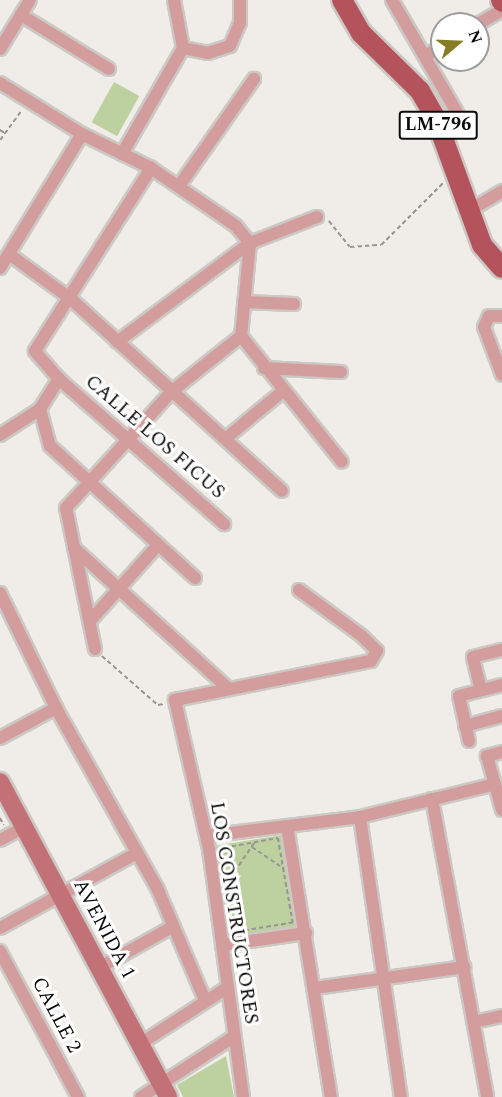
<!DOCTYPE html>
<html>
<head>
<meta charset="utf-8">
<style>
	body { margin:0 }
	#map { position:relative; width:502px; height:1097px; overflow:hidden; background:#f0ede8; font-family:Spectral,serif }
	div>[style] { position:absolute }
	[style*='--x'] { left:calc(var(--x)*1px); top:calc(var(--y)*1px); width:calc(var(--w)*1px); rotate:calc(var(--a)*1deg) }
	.green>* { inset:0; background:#bdd09f; transform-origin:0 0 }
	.path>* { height:1.5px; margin-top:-0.75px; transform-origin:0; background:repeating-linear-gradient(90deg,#979592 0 4.5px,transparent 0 7.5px) }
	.roads { filter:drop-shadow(2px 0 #ccc9c4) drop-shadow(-2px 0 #ccc9c4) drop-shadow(0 2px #ccc9c4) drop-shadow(0 -2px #ccc9c4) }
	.street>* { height:12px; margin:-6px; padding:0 6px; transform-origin:6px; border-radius:6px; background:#d39c9d }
	.secondary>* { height:18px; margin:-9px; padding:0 9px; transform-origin:9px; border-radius:9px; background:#c27277 }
	.primary>* { height:20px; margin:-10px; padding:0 10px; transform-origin:10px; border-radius:10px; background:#b4535b }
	span { translate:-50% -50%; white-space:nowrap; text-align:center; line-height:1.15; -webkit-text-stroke:6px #fff; paint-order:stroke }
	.shield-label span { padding:2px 4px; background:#fff; border:2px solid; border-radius:4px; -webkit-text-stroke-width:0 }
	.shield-label { font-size:18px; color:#0c0b0a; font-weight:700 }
	.street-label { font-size:20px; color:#0c0b0a }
	.north { position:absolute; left:430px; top:12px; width:60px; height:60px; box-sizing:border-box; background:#fff; border:2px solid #9e9d9d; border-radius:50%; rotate:71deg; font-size:16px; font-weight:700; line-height:24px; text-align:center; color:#0c0b0a }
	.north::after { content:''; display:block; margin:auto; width:21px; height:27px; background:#867d24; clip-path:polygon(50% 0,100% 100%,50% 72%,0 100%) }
</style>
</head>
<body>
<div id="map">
	<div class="green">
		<i style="left:114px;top:82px;width:29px;height:46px;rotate:29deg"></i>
		<i style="left:283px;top:835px;width:93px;height:72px;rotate:81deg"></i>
		<i style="clip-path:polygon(226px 1056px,234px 1097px,183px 1097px,177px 1085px)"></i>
	</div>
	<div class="path">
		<i style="--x:0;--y:130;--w:6;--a:31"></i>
		<i style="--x:0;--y:140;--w:37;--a:-54"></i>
		<i style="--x:329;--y:221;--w:33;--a:51"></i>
		<i style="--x:350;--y:247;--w:31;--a:-4"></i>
		<i style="--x:381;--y:245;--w:88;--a:-45"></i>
		<i style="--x:102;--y:656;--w:74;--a:41.2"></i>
		<i style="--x:158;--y:705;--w:5;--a:-11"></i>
		<i style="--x:0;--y:818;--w:8;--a:60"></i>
		<i style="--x:278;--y:838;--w:86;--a:80"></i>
		<i style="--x:293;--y:923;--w:63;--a:170.8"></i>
		<i style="--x:231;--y:933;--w:85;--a:-99.5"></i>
		<i style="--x:217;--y:849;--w:62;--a:-10.2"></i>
		<i style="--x:252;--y:847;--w:34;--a:34"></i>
		<i style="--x:226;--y:884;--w:50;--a:-55.7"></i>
	</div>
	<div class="roads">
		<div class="street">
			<i style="--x:174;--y:0;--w:49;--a:79.4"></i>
			<i style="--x:392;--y:0;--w:150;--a:60"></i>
			<i style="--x:21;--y:15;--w:103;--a:31.5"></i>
			<i style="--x:478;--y:24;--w:28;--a:-30"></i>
			<i style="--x:183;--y:48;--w:25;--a:11"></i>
			<i style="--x:208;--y:53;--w:23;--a:-18"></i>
			<i style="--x:230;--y:46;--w:25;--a:-67"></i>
			<i style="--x:240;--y:23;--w:23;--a:-90"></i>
			<i style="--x:0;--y:49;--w:57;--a:-58.5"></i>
			<i style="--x:425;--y:56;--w:20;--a:-30"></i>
			<i style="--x:0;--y:83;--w:97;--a:31.9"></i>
			<i style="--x:82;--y:134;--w:77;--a:26.2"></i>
			<i style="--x:151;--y:168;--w:103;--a:34.3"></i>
			<i style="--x:236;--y:226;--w:22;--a:51"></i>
			<i style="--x:250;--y:243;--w:93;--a:95.5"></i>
			<i style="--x:241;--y:336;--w:161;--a:51.3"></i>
			<i style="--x:122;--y:154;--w:122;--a:-60.1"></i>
			<i style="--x:179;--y:186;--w:131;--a:-55"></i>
			<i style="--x:479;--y:205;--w:27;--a:-31"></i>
			<i style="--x:9;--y:254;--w:77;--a:36"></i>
			<i style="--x:71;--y:299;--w:285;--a:42.3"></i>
			<i style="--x:0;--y:268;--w:157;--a:-58.5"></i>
			<i style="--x:244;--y:302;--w:50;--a:2.3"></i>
			<i style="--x:502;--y:316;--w:13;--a:180"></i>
			<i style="--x:489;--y:316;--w:12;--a:114"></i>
			<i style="--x:484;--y:327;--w:51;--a:69.4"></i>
			<i style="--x:117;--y:342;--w:166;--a:-36.7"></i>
			<i style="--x:250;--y:243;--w:72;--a:-21.2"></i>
			<i style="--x:264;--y:368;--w:77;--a:3"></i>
			<i style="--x:59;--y:379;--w:220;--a:41.3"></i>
			<i style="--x:40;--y:409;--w:38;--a:75"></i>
			<i style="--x:50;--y:446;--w:196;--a:42.3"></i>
			<i style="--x:0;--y:435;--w:48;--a:-33"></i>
			<i style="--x:40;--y:409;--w:36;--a:-58"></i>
			<i style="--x:59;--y:379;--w:37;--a:-131"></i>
			<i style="--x:35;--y:351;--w:217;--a:-57.6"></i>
			<i style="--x:225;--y:439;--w:75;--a:-39.6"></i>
			<i style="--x:74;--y:548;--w:207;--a:42.3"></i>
			<i style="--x:0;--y:593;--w:128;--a:64"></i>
			<i style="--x:56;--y:708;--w:209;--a:60.7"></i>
			<i style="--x:158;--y:890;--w:120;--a:66.9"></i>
			<i style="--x:90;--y:621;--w:102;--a:-48.2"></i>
			<i style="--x:95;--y:649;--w:144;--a:-101.6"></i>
			<i style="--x:66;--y:508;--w:156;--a:-47.8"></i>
			<i style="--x:171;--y:392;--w:90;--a:-38.7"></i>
			<i style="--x:481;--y:690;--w:34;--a:-104"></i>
			<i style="--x:473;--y:657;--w:30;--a:-14"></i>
			<i style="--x:465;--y:726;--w:38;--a:-15"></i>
			<i style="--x:0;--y:738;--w:64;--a:-28.2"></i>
			<i style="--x:469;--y:741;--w:46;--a:-102.5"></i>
			<i style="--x:459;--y:696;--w:44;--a:-14.3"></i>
			<i style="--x:502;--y:752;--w:16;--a:165"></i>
			<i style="--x:487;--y:756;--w:56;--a:74.5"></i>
			<i style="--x:432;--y:799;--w:303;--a:79.5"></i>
			<i style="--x:360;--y:817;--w:283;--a:81.7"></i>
			<i style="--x:287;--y:826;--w:275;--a:80.8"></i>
			<i style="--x:206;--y:836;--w:155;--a:-7"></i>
			<i style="--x:360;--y:817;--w:139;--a:-13.7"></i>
			<i style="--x:0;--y:840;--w:27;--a:-28"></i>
			<i style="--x:0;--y:928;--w:156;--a:-28.7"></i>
			<i style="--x:222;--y:945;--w:85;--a:-8.1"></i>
			<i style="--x:0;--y:951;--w:166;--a:61.9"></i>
			<i style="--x:99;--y:968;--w:84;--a:-29.3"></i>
			<i style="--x:315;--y:988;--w:151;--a:-8"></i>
			<i style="--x:474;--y:1022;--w:29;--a:-12"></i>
			<i style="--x:140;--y:1044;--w:105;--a:-32.9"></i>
			<i style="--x:141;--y:1097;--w:110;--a:-33.1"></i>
			<i style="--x:243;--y:1097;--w:250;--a:-97.8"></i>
			<i style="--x:209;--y:849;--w:153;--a:-102.9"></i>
			<i style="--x:175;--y:700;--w:200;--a:-11.3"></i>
			<i style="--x:371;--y:661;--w:12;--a:-59"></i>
			<i style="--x:377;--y:651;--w:21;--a:-135"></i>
			<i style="--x:362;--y:636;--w:78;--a:-143.9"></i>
		</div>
		<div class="secondary">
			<i style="--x:0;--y:782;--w:357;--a:61.9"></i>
		</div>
		<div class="primary">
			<i style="--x:342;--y:0;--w:38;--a:60"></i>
			<i style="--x:361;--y:33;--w:83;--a:44.5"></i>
			<i style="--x:420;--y:91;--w:32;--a:60"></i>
			<i style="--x:436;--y:119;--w:134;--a:69.9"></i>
			<i style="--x:482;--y:245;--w:30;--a:49"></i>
			<i style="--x:501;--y:0;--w:2;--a:63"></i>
		</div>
	</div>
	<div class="shield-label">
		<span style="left:438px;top:125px">LM-796</span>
	</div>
	<div class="street-label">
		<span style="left:155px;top:437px;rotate:41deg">CALLE LOS FICUS</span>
		<span style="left:234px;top:913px;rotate:81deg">LOS CONSTRUCTORES</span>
		<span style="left:104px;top:929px;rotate:62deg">AVENIDA 1</span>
		<span style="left:56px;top:1015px;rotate:62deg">CALLE 2</span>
	</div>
	<div class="north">N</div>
</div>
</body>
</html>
